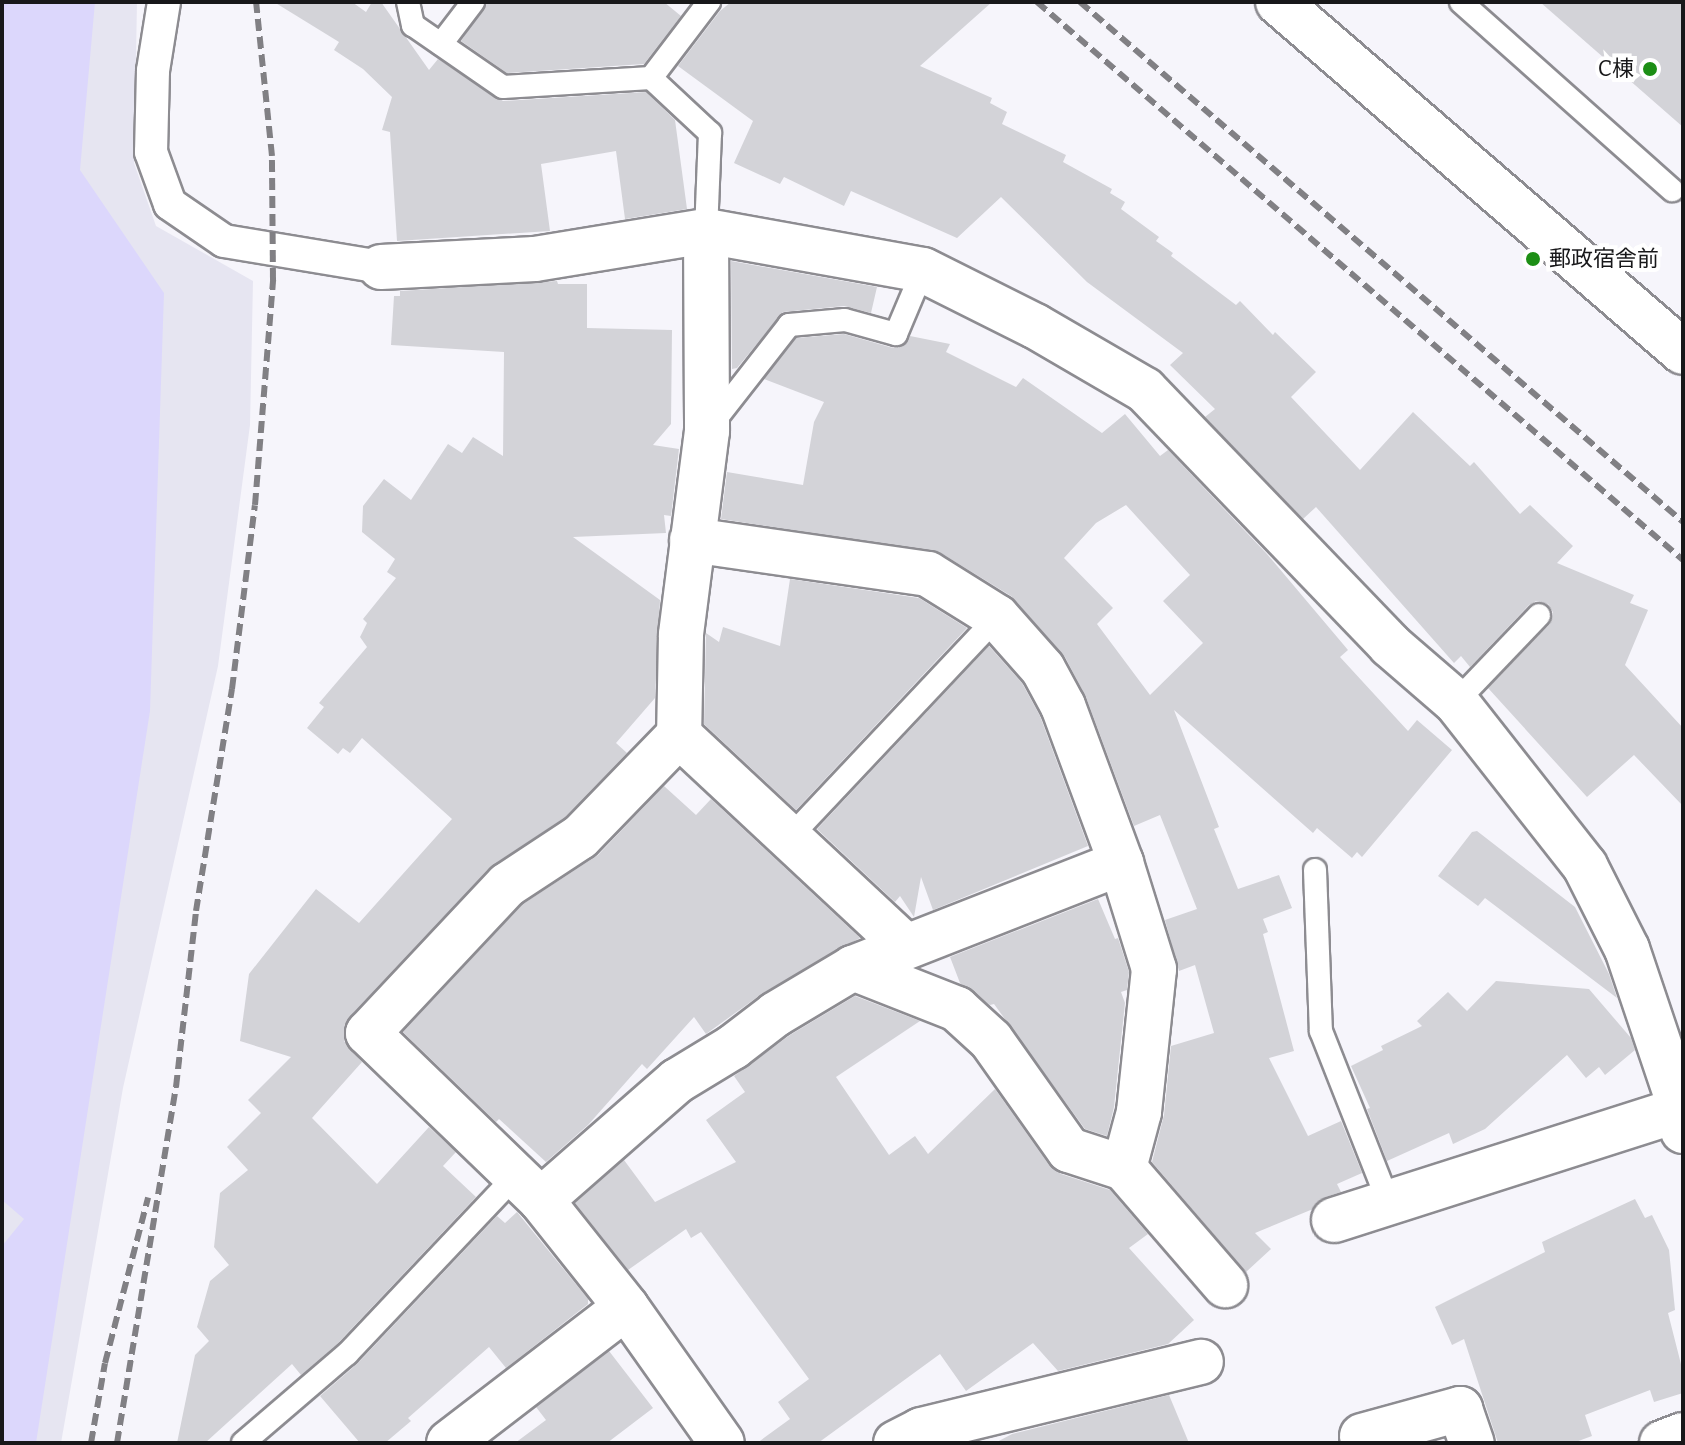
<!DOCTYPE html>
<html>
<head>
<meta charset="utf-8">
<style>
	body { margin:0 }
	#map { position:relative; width:1685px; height:1445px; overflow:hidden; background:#f6f5fb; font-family:Bitter,"Noto Sans JP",serif }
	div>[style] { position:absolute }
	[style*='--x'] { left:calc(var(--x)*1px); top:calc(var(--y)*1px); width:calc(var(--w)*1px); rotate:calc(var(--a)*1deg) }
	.built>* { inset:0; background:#e6e5f1 }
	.green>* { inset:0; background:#dcd7fc }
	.building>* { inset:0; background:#d3d3d8 }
	.roads { filter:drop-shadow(2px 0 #8d8c91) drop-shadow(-2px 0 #8d8c91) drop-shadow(0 2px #8d8c91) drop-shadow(0 -2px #8d8c91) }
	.service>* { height:22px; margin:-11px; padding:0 11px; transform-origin:11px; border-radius:11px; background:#fff }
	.pedestrian>* { height:32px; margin:-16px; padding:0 16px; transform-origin:16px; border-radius:16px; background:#fff }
	.minor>* { height:44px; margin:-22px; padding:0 22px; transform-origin:22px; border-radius:22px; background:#fff }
	.tertiary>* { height:44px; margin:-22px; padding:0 22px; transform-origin:22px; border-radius:22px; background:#fff }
	.rail>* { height:6px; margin-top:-3px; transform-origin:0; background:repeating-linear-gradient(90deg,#818084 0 12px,transparent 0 18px) }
	.dots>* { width:22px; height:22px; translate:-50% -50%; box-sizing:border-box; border:4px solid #fff; border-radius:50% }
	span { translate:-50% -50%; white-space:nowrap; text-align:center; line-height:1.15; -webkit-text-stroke:8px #fff; paint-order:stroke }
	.poi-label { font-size:22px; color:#18181a }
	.right { translate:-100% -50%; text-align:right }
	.left { translate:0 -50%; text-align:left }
	.frame { position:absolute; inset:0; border:4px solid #18181a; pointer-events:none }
</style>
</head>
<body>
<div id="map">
	<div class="built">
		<i style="clip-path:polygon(2px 2px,137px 2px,134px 163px,156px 226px,253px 281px,250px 425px,218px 666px,123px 1088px,61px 1443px,2px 1443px)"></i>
	</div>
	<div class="green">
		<i style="clip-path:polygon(2px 2px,95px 2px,80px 170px,164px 293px,150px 711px,36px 1443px,2px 1443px,2px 1246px,24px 1219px,2px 1200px)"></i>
	</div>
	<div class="building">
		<i style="clip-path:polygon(274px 2px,352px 2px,366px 12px,372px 2px,381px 2px,429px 70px,438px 59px,503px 101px,646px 92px,675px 120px,687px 209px,625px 219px,616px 151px,541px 164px,550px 231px,397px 241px,390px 132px,382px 130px,392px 97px,363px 69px,334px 50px,339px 42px)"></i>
		<i style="clip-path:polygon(487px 2px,664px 2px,681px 16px,644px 64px,507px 73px,461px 41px)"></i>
		<i style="clip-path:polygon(731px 2px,992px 2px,920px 66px,992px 98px,990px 103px,1007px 112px,1002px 124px,1066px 155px,1063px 162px,1112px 189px,1110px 193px,1125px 202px,1121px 209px,1159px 237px,1156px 241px,1173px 253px,1171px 256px,1236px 305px,1240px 301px,1273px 335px,1275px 332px,1316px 372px,1291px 397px,1360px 470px,1413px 412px,1470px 466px,1474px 462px,1520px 514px,1530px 505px,1573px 546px,1557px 563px,1634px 595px,1630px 603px,1648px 610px,1625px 665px,1683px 728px,1683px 806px,1634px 755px,1587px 797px,1488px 688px,1550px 624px,1553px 612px,1548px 604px,1536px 601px,1529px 605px,1470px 667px,1461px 656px,1454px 663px,1316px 507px,1303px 519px,1205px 417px,1215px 409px,1170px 365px,1183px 353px,1087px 282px,1001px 197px,957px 238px,851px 191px,844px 206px,784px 177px,780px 184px,734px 163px,753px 121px,678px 66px,720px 11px)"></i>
		<i style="clip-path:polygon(1540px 2px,1683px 2px,1683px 127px)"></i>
		<i style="clip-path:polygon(731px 261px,877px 287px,871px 313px,844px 306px,783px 312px,737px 368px,732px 369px)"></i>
		<i style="clip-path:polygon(557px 281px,558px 284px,587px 284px,587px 328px,672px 330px,671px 424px,653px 445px,679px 449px,671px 516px,664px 515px,666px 533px,573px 537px,660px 600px,655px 698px,616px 743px,627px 753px,564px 818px,489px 868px,350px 1016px,344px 1026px,344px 1041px,362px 1062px,312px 1118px,377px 1184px,429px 1127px,456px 1152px,443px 1166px,476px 1197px,337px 1344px,301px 1375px,292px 1364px,205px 1443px,177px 1443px,195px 1355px,209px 1341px,197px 1327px,210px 1281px,229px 1265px,214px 1247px,220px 1193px,248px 1170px,227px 1147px,261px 1113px,248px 1100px,291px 1057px,240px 1041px,249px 974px,316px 889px,359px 923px,452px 819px,362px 738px,350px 753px,343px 748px,338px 754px,307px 728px,324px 707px,319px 703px,367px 647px,360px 637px,367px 623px,363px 619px,396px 578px,387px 572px,395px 559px,362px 532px,363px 506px,384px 479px,411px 500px,448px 444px,462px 453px,473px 437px,503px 456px,504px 352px,391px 345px,394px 296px,400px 296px,400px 291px)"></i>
		<i style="clip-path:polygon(evenodd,844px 334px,893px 348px,904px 345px,910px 336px,950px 344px,946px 352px,1016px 387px,1023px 378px,1102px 433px,1125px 414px,1160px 456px,1168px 450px,1267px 554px,1348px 650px,1340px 657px,1408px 731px,1417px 720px,1452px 750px,1362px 857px,1357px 852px,1352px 858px,1317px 828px,1313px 833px,1174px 710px,1219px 827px,1214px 829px,1238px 889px,1279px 875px,1292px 908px,1263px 919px,1268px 932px,1263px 934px,1294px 1051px,1269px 1058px,1308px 1136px,1341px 1121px,1362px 1173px,1337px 1184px,1341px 1192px,1326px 1197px,1313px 1209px,1255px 1233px,1271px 1249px,1246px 1272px,1152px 1162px,1164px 1115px,1171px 1046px,1214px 1033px,1195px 965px,1179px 971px,1165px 920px,1197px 909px,1160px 815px,1134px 826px,1086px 697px,1065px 657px,1011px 596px,941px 553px,721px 519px,727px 472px,803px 485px,814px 422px,824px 402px,764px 379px,796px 338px,844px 334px,1126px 505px,1190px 575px,1163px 601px,1203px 643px,1150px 695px,1097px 624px,1113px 608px,1064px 558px,1096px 523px,1126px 505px)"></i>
		<i style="clip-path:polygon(790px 579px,919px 598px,967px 628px,796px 810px,704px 724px,706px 633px,719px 642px,723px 627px,780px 646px)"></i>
		<i style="clip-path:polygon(989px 646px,1022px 683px,1040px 716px,1088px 846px,933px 910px,921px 877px,914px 917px,900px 896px,895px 902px,817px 829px)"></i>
		<i style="clip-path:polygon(664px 786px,696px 815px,711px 799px,860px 938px,763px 993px,706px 1034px,694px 1017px,647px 1069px,642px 1064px,588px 1125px,546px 1162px,499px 1119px,496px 1122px,403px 1032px,523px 904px,598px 855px)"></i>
		<i style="clip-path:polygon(1477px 831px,1575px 907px,1609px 974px,1617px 998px,1485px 898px,1478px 906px,1438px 876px,1472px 832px)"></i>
		<i style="clip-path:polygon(1098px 899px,1115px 939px,1118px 938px,1129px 972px,1127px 990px,1121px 992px,1125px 1003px,1114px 1107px,1107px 1136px,1085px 1129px,994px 1004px,990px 1005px,960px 983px,950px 957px)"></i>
		<i style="clip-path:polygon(1496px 981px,1589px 989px,1631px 1038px,1635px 1050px,1605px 1075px,1599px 1067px,1586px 1078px,1567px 1055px,1485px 1129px,1453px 1144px,1449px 1133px,1387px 1161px,1367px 1109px,1370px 1108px,1351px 1066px,1383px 1050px,1381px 1046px,1422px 1026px,1417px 1021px,1448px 992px,1467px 1011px)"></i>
		<i style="clip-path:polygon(855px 996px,920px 1021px,836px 1077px,889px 1155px,915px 1136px,928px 1154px,995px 1089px,1049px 1165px,1061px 1174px,1110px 1190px,1148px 1234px,1129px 1248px,1194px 1320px,1168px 1344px,1058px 1371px,1033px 1343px,966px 1391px,940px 1354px,818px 1443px,757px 1443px,790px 1419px,778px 1402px,809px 1379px,701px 1232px,691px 1238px,686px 1229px,628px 1270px,575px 1203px,624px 1160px,655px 1202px,736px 1162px,706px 1120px,745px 1092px,734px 1076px,790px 1035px)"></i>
		<i style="clip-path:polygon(1635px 1199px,1645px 1218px,1652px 1215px,1669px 1250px,1675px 1310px,1668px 1313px,1683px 1372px,1683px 1393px,1654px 1402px,1650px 1390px,1585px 1415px,1592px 1436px,1573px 1443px,1498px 1443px,1464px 1339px,1452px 1345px,1435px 1307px,1545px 1252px,1542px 1242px)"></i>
		<i style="clip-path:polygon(517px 1212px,588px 1299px,588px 1304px,506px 1368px,489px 1347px,408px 1418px,411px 1421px,385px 1443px,360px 1443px,320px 1396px,357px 1364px,497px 1216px,505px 1223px)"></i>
		<i style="clip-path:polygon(609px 1351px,653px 1408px,607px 1443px,515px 1443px,546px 1420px,536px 1407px)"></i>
		<i style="clip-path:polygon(1169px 1395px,1189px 1443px,995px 1443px,1012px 1434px)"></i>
	</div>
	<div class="roads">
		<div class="service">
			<i style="--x:408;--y:2;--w:24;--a:78"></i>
			<i style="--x:413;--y:25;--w:109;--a:34.6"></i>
			<i style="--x:503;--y:87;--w:148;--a:-3.5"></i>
			<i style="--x:651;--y:78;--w:81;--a:43"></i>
			<i style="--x:710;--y:133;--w:98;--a:92.3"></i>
			<i style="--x:1461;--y:2;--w:283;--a:41.7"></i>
			<i style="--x:441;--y:44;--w:53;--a:-52.7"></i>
			<i style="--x:651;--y:78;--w:96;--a:-52.7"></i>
			<i style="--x:711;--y:425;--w:127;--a:-52"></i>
			<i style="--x:789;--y:325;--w:56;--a:-5.1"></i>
			<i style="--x:845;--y:320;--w:53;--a:15.4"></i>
			<i style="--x:896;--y:334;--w:69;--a:-67.1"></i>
			<i style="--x:1456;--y:702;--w:120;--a:-46.3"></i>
			<i style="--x:790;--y:837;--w:302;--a:-46.7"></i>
			<i style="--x:1315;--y:870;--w:161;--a:87.9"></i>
			<i style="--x:1321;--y:1031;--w:183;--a:68.5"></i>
			<i style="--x:243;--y:1443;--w:137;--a:-40.6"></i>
			<i style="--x:347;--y:1354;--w:248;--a:-46.6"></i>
		</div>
		<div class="pedestrian">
			<i style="--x:164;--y:2;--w:70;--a:99.1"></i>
			<i style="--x:153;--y:71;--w:81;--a:91.4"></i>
			<i style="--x:151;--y:152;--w:55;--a:69.9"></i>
			<i style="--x:170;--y:204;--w:65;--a:34.4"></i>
			<i style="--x:224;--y:241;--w:159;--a:9.4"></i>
		</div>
		<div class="minor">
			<i style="--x:706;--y:231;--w:200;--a:89.7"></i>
			<i style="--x:707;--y:431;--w:206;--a:97.3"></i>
			<i style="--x:681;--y:635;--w:100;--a:91.1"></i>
			<i style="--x:679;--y:735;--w:142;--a:134.1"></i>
			<i style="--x:580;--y:837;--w:87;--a:146.7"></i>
			<i style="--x:507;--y:885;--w:203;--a:133.2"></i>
			<i style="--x:368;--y:1033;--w:240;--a:44"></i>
			<i style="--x:541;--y:1200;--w:137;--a:51.5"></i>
			<i style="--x:626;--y:1307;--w:166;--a:54.8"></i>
			<i style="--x:381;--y:267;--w:154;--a:-3"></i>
			<i style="--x:535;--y:259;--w:173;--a:-9.3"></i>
			<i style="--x:706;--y:231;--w:220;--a:10.2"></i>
			<i style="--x:923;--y:270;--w:125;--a:26.6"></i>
			<i style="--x:1035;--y:326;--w:127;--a:30.2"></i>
			<i style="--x:1145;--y:390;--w:354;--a:46.1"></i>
			<i style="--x:1390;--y:645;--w:87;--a:40.8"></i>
			<i style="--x:1456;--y:702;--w:209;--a:51.8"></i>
			<i style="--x:1585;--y:866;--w:93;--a:63.2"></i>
			<i style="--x:1627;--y:949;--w:169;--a:71.4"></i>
			<i style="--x:1681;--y:1109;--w:22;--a:85"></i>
			<i style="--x:692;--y:540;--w:238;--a:8.2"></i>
			<i style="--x:928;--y:574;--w:81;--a:31.9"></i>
			<i style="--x:997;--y:617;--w:69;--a:48.5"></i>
			<i style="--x:1043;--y:669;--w:42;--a:61.6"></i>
			<i style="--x:1063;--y:706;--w:167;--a:69.7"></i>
			<i style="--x:1121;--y:863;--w:111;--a:72.7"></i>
			<i style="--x:1154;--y:969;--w:144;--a:96"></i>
			<i style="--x:1139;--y:1112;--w:58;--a:105"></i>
			<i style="--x:679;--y:735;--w:309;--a:43"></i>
			<i style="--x:853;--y:968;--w:112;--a:21.5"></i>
			<i style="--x:957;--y:1009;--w:46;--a:42.4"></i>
			<i style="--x:991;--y:1040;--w:135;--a:54.7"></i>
			<i style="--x:1069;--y:1150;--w:58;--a:18.1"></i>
			<i style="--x:1124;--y:1168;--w:155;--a:49.2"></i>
			<i style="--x:541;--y:1200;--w:181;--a:-41.2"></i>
			<i style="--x:677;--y:1081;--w:66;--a:-31.3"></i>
			<i style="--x:733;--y:1047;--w:54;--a:-37.5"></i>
			<i style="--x:776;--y:1014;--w:90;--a:-30.9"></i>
			<i style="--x:853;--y:968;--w:288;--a:-21.4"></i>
			<i style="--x:1334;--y:1220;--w:364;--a:-17.7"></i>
			<i style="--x:1362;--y:1436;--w:102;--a:-15.4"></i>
			<i style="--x:1460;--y:1409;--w:36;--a:71"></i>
			<i style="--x:449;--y:1443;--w:223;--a:-37.5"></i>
			<i style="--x:896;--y:1443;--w:28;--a:-27"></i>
			<i style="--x:921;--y:1430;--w:288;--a:-13.7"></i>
			<i style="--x:1662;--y:1443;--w:22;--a:-21"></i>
		</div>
		<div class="tertiary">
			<i style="--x:1278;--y:2;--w:535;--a:40.83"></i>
		</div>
	</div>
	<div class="rail">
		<i style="--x:1037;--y:2;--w:854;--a:40.82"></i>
		<i style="--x:1080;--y:2;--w:796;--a:40.77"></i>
		<i style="--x:91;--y:1443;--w:81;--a:-80.1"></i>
		<i style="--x:105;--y:1363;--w:171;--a:-75.4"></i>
		<i style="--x:117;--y:1443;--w:361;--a:-80.6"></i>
		<i style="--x:176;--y:1087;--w:177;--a:-83.5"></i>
		<i style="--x:196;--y:911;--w:225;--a:-80.8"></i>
		<i style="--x:232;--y:689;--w:185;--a:-82.9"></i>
		<i style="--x:255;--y:505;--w:226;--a:-85.4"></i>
		<i style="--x:273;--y:280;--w:124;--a:-90.5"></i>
		<i style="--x:272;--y:156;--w:155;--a:-95.9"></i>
	</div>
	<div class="dots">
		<i style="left:1650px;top:69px;background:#1c8e15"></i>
		<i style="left:1533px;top:259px;background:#1c8e15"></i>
	</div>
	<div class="poi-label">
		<span class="right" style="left:1634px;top:69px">C棟</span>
		<span class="left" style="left:1549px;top:259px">郵政宿舎前</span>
	</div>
	<div class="frame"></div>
</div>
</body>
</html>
